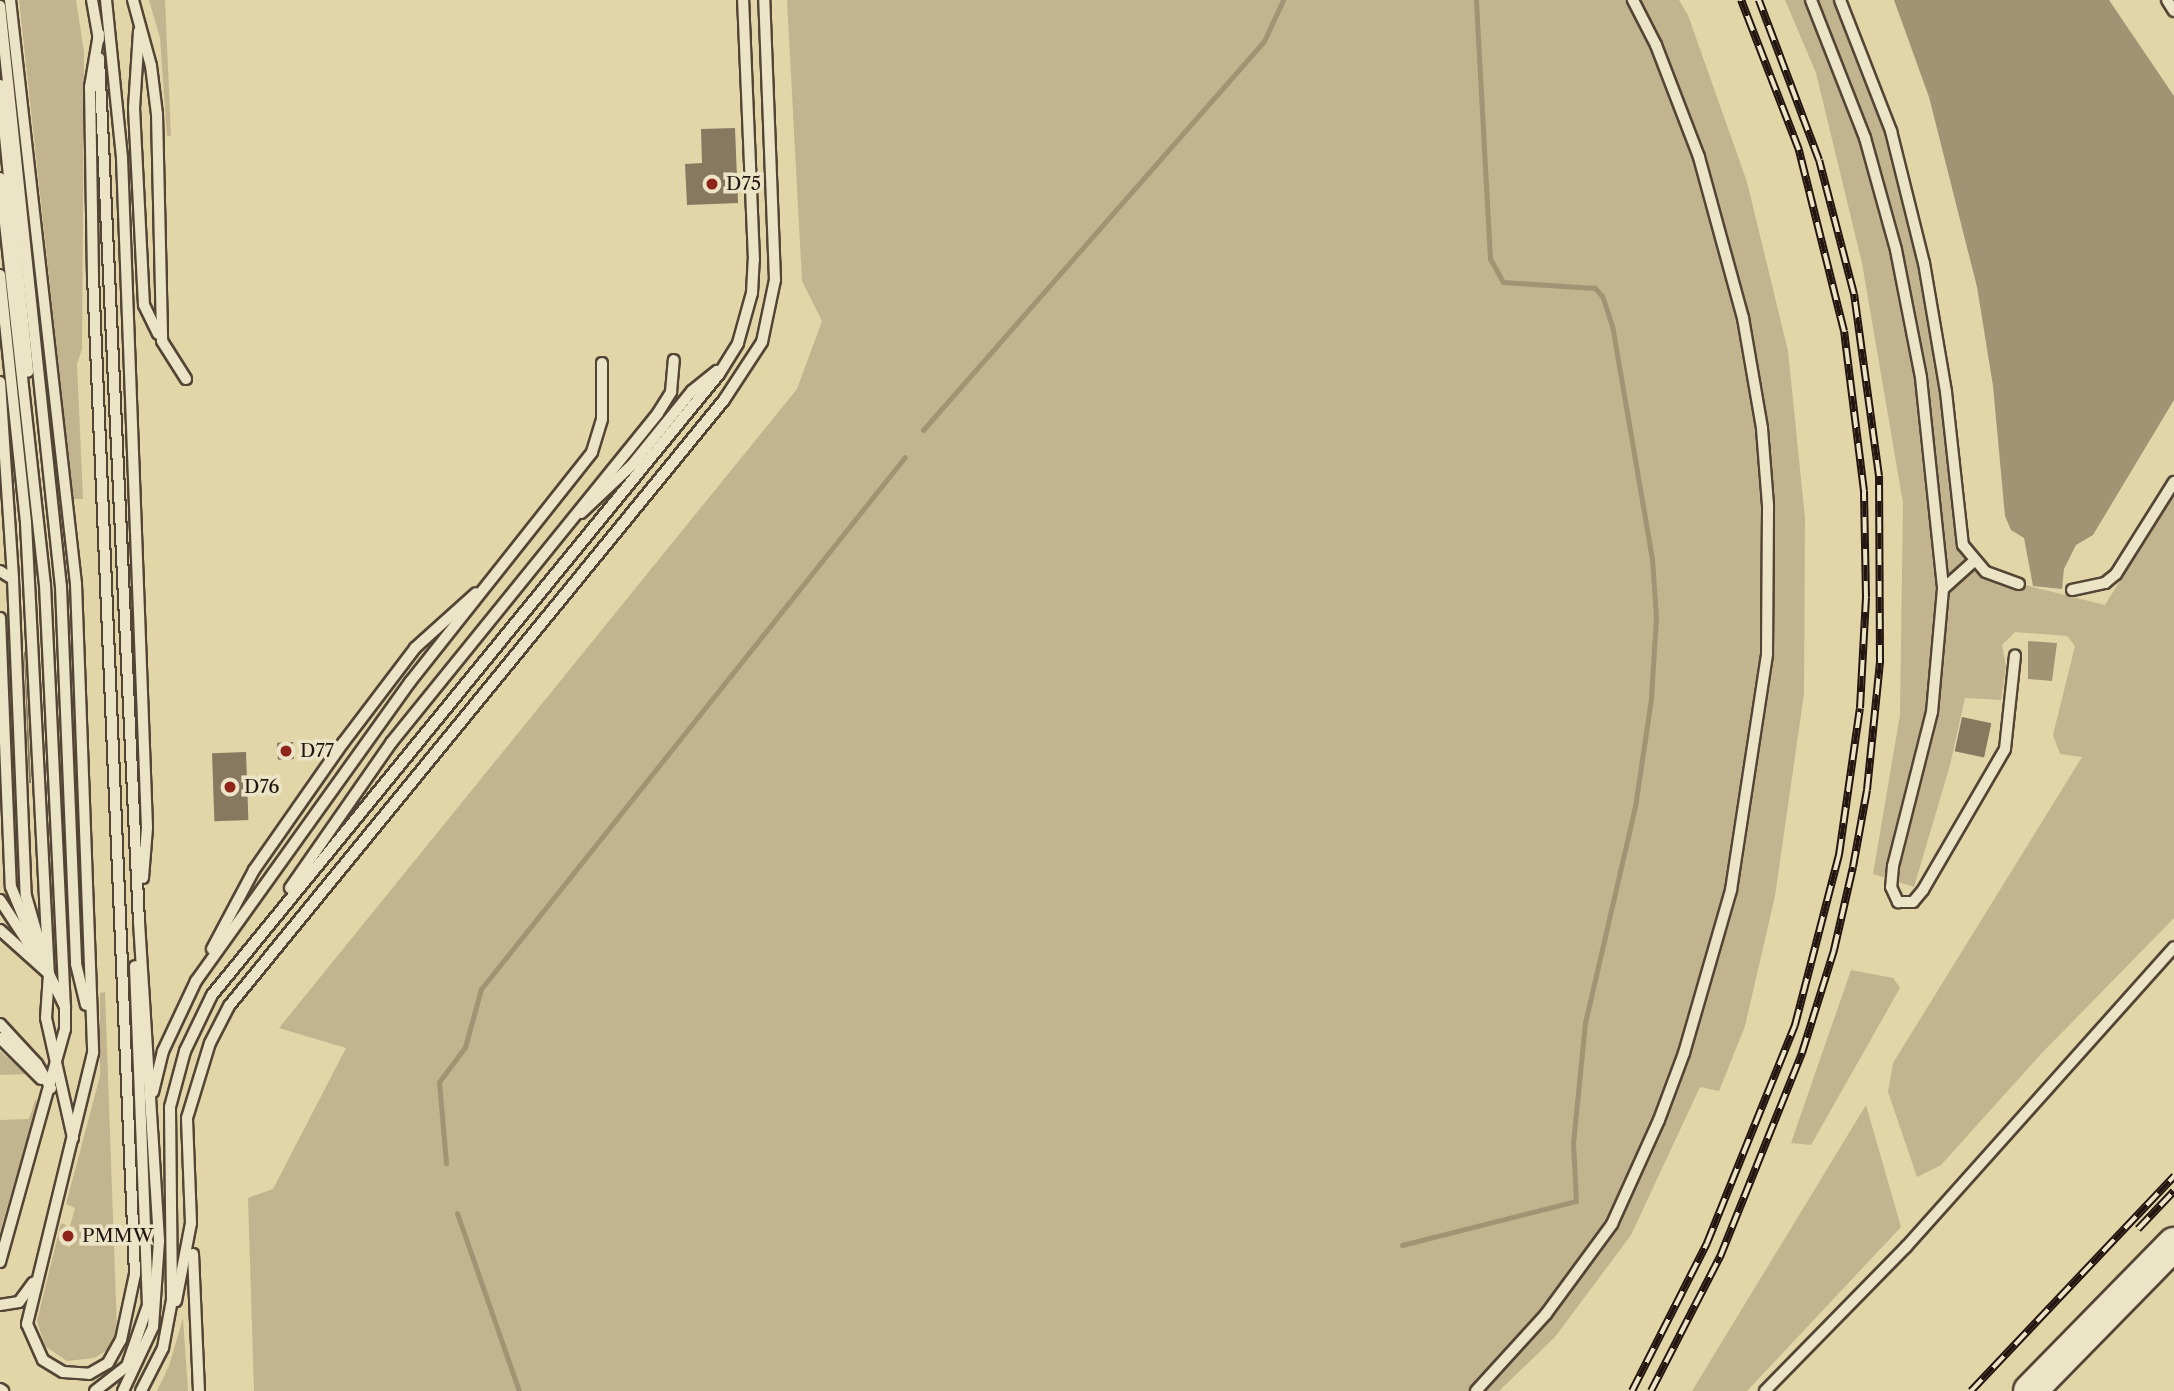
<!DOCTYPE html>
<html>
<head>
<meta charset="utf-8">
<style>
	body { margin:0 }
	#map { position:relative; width:2174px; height:1391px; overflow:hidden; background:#e2d5a8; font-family:"Libre Caslon Text",serif }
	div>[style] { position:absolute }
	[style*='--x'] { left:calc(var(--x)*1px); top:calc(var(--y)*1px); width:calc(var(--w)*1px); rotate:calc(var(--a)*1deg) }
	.green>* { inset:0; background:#c2b48e }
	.water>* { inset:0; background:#a19474 }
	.stream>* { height:5px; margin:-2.5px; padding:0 2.5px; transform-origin:2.5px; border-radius:2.5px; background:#a19474 }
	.building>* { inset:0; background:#86795f; transform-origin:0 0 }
	.roads { filter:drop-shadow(2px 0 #534535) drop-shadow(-2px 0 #534535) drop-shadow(0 2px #534535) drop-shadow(0 -2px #534535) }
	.lane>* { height:10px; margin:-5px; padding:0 5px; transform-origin:5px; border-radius:5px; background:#ece4c6 }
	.secondary>* { height:32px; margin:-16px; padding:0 16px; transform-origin:16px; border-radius:16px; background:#ece4c6 }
	.rail>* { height:8px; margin-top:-4px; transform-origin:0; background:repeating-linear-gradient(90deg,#ece4c6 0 16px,#23150f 0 32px); box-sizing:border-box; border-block:2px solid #23150f }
	.dots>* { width:19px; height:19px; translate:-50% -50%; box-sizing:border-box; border:4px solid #ece4c6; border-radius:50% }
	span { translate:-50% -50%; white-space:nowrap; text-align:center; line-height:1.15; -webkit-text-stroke:7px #ece4c6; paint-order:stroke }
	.poi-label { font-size:19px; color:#23150f }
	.left { translate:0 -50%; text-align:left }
</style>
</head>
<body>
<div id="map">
	<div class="green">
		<i style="clip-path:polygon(19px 0,76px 0,84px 52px,82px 349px,77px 364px,83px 499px,73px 499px)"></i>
		<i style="clip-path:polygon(149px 0,165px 0,171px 136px,167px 136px,160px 38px)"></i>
		<i style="clip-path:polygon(787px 0,1679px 0,1688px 15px,1747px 182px,1788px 351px,1805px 518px,1804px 694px,1775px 896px,1745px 1026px,1719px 1091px,1700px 1087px,1631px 1235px,1555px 1337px,1499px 1391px,254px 1391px,248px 1198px,273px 1189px,346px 1048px,279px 1028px,797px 389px,822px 321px,802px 281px)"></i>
		<i style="clip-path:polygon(1785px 0,1841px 0,1906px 194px,1932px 313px,1965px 547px,1989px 576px,2105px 605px,2174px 493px,2174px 918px,2040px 1055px,1941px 1165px,1917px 1177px,1888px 1092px,1893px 1063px,2082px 757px,2060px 754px,2053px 735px,2075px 646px,2067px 636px,2015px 632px,2002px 645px,2006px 666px,2001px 700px,1965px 698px,1950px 765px,1914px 887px,1873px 874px,1900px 715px,1903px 503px,1862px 263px,1816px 73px)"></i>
		<i style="clip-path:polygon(1851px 970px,1893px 978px,1900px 988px,1811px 1145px,1791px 1143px)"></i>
		<i style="clip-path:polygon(105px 992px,117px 1330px,106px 1351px,94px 1358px,67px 1361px,45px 1346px,37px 1321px,61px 1223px,66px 1225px,61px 1244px,70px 1247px,75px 1227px,70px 1226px,75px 1208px,66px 1204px,100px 1076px,100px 993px)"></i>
		<i style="clip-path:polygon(0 1051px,26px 1074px,0 1075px)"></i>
		<i style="clip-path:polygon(36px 1098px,37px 1106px,0 1232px,0 1120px,29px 1119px)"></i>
		<i style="clip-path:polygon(1866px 1105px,1901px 1227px,1747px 1391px,1692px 1391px)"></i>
		<i style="clip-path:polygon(183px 1318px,188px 1391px,157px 1391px,169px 1366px)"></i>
	</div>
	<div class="water">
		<i style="clip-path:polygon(1894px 0,2109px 0,2174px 96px,2174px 400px,2093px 535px,2076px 545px,2064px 569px,2062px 589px,2033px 586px,2024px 538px,2011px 530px,2005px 516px,1993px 386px,1977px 287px,1929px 97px)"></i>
		<i style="clip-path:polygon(2028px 641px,2057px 643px,2052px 681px,2028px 679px)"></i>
	</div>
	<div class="stream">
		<i style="--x:923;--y:430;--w:517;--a:-48.76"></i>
		<i style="--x:1264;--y:41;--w:45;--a:-65.1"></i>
		<i style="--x:446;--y:1163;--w:81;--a:-94.9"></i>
		<i style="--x:439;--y:1082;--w:44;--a:-53.4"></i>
		<i style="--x:465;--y:1047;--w:60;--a:-74.6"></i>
		<i style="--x:481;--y:989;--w:680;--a:-51.45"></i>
		<i style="--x:457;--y:1213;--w:188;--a:70.8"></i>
		<i style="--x:1402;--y:1245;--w:179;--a:-14.2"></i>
		<i style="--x:1576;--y:1201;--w:58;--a:-93"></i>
		<i style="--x:1573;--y:1143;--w:121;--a:-84.3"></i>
		<i style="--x:1585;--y:1023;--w:222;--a:-77"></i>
		<i style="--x:1635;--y:807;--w:110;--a:-81.6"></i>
		<i style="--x:1651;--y:698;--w:81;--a:-86.5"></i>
		<i style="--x:1656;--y:617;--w:58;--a:-93.9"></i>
		<i style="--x:1652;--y:559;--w:236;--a:-99.7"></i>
		<i style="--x:1612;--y:326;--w:32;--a:-108"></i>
		<i style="--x:1602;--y:296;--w:11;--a:-131"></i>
		<i style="--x:1595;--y:288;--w:92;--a:-176.3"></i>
		<i style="--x:1503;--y:282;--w:26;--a:-119"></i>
		<i style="--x:1490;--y:259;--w:259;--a:-93.1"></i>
	</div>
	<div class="building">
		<i style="clip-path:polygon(735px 128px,738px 203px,687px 205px,685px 164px,702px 163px,701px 129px)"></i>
		<i style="clip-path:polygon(24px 652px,25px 652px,31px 783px,29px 783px)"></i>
		<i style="left:1962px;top:717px;width:30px;height:35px;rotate:12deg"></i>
		<i style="left:293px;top:742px;width:17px;height:16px;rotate:87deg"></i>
		<i style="left:246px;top:752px;width:68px;height:34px;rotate:88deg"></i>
	</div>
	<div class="roads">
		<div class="lane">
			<i style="--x:10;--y:0;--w:588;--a:83.55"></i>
			<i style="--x:76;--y:584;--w:469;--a:87.9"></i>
			<i style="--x:93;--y:1053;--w:279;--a:103.7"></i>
			<i style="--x:27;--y:1324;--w:39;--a:66"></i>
			<i style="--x:43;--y:1360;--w:23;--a:31"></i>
			<i style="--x:63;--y:1372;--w:26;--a:4"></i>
			<i style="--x:89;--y:1374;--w:22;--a:-30"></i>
			<i style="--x:108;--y:1363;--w:26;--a:-61"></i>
			<i style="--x:121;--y:1340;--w:67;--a:-78"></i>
			<i style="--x:135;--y:1274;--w:998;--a:-92.41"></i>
			<i style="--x:93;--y:277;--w:190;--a:-90.9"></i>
			<i style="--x:90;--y:87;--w:54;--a:-80.4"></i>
			<i style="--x:92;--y:0;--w:40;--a:80"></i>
			<i style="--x:106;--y:0;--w:159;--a:84.2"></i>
			<i style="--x:122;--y:158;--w:670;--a:87.86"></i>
			<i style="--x:147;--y:828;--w:50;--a:94.6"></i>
			<i style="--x:133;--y:0;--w:68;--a:74.7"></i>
			<i style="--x:151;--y:66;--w:48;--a:82.9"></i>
			<i style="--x:157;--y:114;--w:227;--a:88.7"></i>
			<i style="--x:162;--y:341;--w:45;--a:57.7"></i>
			<i style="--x:1811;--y:0;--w:148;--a:68.6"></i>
			<i style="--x:1865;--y:138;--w:116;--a:74.5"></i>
			<i style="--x:1896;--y:250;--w:130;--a:78.9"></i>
			<i style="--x:1921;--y:378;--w:212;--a:84"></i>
			<i style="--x:1943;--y:589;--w:40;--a:-42"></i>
			<i style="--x:1840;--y:0;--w:141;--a:68.7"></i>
			<i style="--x:1891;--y:131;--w:136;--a:76"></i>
			<i style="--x:1924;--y:263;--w:131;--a:80.3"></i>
			<i style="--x:1946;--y:392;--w:154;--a:83.7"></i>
			<i style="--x:1963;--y:545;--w:35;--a:50"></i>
			<i style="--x:1986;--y:572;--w:35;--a:20"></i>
			<i style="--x:2167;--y:0;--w:13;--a:58"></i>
			<i style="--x:0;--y:6;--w:584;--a:84.01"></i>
			<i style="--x:61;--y:587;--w:377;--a:87.7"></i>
			<i style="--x:76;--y:964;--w:42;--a:76.3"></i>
			<i style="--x:139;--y:31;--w:77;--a:93.7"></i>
			<i style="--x:134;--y:108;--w:197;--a:87.1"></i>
			<i style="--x:144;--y:305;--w:32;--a:64"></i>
			<i style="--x:99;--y:58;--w:865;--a:87.35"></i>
			<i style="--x:139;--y:922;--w:320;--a:86.4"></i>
			<i style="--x:159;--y:1241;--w:86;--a:94"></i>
			<i style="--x:153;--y:1327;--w:71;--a:115.1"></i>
			<i style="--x:0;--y:85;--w:288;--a:84.4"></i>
			<i style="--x:0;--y:178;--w:409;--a:83.7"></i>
			<i style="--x:45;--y:585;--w:422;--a:87.3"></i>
			<i style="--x:0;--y:275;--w:249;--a:84"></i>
			<i style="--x:26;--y:523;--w:452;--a:87.1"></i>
			<i style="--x:49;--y:974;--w:44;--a:93.9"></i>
			<i style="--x:46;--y:1018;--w:123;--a:77.3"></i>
			<i style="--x:0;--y:382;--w:197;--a:86.2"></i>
			<i style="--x:581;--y:513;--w:70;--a:-43.3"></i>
			<i style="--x:632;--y:465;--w:95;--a:-51"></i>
			<i style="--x:692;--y:391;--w:32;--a:-39"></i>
			<i style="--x:0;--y:571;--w:15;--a:32"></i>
			<i style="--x:13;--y:579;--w:317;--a:87.7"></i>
			<i style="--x:26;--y:896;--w:61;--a:73.9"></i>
			<i style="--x:1943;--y:589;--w:123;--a:95.1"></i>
			<i style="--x:1932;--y:712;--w:159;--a:104.2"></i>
			<i style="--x:1893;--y:866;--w:21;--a:95"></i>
			<i style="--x:1891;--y:887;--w:17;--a:65"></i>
			<i style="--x:1898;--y:902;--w:15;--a:0"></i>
			<i style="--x:1913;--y:902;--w:16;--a:-50"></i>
			<i style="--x:1923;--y:890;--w:163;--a:-59.8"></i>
			<i style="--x:2005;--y:749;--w:94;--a:-83.9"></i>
			<i style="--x:2072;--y:590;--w:34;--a:-12"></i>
			<i style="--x:2105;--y:583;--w:14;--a:-39"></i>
			<i style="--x:2116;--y:574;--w:109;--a:-57.8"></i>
			<i style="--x:0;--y:618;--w:269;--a:87.7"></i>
			<i style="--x:11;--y:887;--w:57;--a:67.5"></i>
			<i style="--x:290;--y:888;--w:177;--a:-55.1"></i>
			<i style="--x:391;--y:743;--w:424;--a:-51"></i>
			<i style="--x:658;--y:413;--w:25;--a:-58"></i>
			<i style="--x:671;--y:392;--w:32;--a:-85"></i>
			<i style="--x:0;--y:900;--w:73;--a:56.7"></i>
			<i style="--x:0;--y:930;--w:66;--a:41.9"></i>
			<i style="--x:49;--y:974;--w:37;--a:64"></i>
			<i style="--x:65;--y:1007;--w:22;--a:90"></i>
			<i style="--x:65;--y:1029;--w:242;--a:105.6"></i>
			<i style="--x:212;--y:949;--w:89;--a:-62"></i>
			<i style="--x:254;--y:870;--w:155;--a:-55"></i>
			<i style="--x:343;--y:743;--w:119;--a:-52.8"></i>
			<i style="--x:415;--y:648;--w:82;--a:-42"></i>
			<i style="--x:0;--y:1024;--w:54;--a:47.2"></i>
			<i style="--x:37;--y:1064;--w:28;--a:60"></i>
			<i style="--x:0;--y:1038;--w:58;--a:45"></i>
			<i style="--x:153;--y:1092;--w:42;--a:-76.3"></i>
			<i style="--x:163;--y:1051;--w:77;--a:-64.8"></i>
			<i style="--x:196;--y:981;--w:368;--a:-54.4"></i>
			<i style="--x:410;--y:682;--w:293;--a:-51.6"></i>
			<i style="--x:592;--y:452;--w:34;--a:-73"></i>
			<i style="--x:602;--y:419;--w:56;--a:-90"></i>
			<i style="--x:193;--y:1254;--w:137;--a:87.5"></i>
			<i style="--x:176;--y:1301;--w:79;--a:-79.1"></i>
			<i style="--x:191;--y:1223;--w:105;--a:-92.2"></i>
			<i style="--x:187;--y:1118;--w:78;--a:-73"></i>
			<i style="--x:210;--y:1043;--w:42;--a:-62.8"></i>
			<i style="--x:229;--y:1006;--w:782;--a:-50.76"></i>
			<i style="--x:724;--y:400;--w:69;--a:-56.8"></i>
			<i style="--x:762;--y:342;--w:63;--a:-78.2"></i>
			<i style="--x:775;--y:280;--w:280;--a:-92.2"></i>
			<i style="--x:0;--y:1305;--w:19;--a:-9"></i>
			<i style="--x:19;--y:1302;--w:24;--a:-54"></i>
			<i style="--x:0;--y:1389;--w:4;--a:34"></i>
			<i style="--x:95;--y:1391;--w:41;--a:-38"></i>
			<i style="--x:127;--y:1366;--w:65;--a:-71"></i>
			<i style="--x:148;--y:1305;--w:339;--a:-92.2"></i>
			<i style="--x:141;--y:1391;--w:48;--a:-62.9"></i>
			<i style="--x:163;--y:1348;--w:49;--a:-79.4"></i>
			<i style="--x:172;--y:1300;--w:193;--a:-90.6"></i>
			<i style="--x:170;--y:1107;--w:58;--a:-75"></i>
			<i style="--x:185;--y:1051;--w:62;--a:-64.3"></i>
			<i style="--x:212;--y:995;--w:802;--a:-50.77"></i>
			<i style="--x:719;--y:374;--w:36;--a:-58"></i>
			<i style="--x:738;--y:343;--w:52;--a:-74.4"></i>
			<i style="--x:752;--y:293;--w:33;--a:-87"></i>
			<i style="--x:754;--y:260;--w:260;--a:-92.4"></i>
			<i style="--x:1476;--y:1391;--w:104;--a:-47.7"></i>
			<i style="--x:1546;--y:1314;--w:112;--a:-53.7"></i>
			<i style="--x:1612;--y:1224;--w:114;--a:-65.7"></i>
			<i style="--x:1659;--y:1120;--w:72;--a:-69.5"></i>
			<i style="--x:1684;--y:1053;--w:170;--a:-73.9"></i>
			<i style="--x:1731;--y:890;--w:239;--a:-81.3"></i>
			<i style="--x:1767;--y:654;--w:149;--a:-89.6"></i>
			<i style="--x:1768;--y:505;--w:77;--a:-94.5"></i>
			<i style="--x:1762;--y:428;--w:112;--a:-99.8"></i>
			<i style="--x:1743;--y:318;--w:167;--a:-105.3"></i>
			<i style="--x:1699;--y:157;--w:120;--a:-111"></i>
			<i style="--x:1656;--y:45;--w:51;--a:-117.1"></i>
			<i style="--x:1765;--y:1391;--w:202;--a:-45.6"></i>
			<i style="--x:1906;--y:1247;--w:402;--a:-48.2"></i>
		</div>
		<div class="secondary">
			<i style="--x:2030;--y:1391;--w:206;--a:-45.6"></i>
		</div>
	</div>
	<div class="rail">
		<i style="--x:2138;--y:1229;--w:52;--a:-46.5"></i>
		<i style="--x:1632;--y:1391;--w:166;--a:-63.1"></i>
		<i style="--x:1707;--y:1243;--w:235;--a:-68"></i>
		<i style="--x:1795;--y:1025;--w:176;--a:-75.5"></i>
		<i style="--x:1839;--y:855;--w:148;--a:-81.9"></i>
		<i style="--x:1860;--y:708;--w:111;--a:-86.9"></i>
		<i style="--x:1866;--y:597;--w:106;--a:-91.1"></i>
		<i style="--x:1864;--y:491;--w:161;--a:-97.1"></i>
		<i style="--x:1844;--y:331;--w:187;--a:-104"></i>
		<i style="--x:1799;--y:150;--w:161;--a:-111.1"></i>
		<i style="--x:1651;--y:1391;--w:151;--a:-62.8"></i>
		<i style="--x:1720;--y:1257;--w:220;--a:-68.1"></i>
		<i style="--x:1802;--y:1053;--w:108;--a:-72.7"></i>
		<i style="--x:1834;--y:950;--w:85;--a:-77.1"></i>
		<i style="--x:1853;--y:867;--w:78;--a:-79.7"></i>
		<i style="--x:1867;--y:790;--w:130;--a:-84.2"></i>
		<i style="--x:1880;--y:661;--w:185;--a:-90.3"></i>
		<i style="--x:1879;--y:476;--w:184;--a:-97.8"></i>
		<i style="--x:1854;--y:294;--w:138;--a:-104.6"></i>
		<i style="--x:1819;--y:160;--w:171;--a:-110.6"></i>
		<i style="--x:1971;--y:1391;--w:296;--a:-46.6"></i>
	</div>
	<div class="dots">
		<i style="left:712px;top:184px;background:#8f2418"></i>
		<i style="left:286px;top:751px;background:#8f2418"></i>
		<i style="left:230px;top:787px;background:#8f2418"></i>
		<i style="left:68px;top:1236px;background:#8f2418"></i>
	</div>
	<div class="poi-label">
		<span class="left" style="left:726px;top:184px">D75</span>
		<span class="left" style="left:300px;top:751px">D77</span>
		<span class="left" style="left:244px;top:787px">D76</span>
		<span class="left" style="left:82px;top:1236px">PMMW</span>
	</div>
</div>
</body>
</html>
